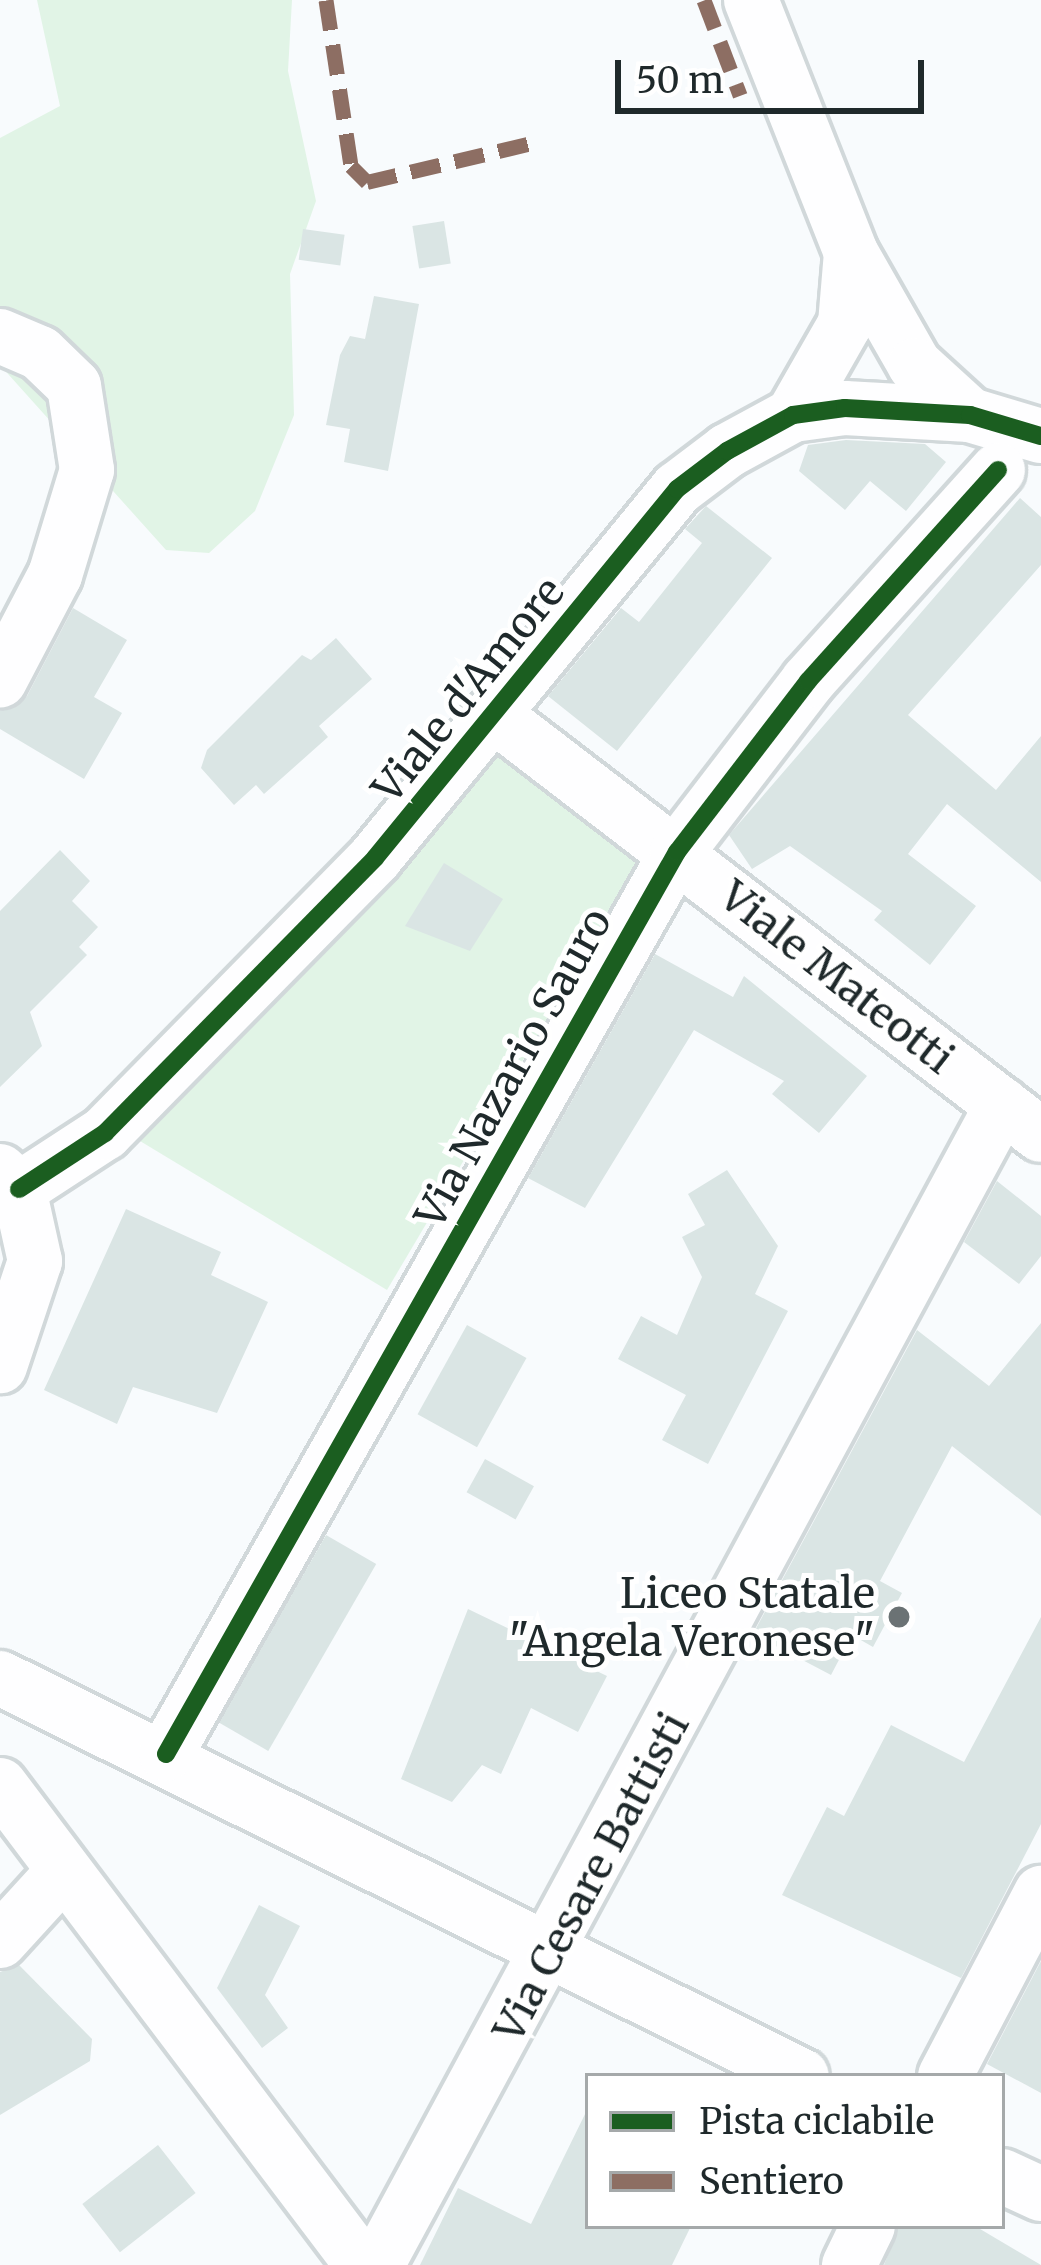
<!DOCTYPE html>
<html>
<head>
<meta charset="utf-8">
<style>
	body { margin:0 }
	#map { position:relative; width:1041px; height:2265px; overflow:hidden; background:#f8fbfd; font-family:Merriweather,serif }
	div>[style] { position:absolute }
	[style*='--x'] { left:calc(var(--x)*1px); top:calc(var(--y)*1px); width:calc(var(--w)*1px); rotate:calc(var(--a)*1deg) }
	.green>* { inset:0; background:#e1f4e6 }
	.building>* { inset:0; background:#dae5e4; transform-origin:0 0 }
	.roads { filter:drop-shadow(3px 0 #d1d8da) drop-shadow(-3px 0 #d1d8da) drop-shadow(0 3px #d1d8da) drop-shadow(0 -3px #d1d8da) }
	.minor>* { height:54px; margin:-27px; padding:0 27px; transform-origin:27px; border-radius:27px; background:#fefeff }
	.quiet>* { height:15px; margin-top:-7.5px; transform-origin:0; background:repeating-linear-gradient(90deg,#8d6e63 0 30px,transparent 0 45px) }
	.cycleway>* { height:18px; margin:-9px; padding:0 9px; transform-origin:9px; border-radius:9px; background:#1b5e20 }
	.dots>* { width:33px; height:33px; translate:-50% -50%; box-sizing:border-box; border:6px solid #fff; border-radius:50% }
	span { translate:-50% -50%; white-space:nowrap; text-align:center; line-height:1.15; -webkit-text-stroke:10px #fff; paint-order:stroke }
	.street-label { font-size:42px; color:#1f292b }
	.poi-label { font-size:42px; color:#1f292b }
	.right { translate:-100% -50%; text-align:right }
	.legend { position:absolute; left:585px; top:2073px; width:420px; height:156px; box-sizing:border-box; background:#fff; border:3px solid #a5a9aa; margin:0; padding:15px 21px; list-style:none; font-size:36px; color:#1f292b }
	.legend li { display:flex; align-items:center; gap:24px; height:60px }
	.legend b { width:60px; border:3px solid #a5a9aa }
	.scale { position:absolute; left:615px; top:60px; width:309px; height:54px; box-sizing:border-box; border:6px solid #1f292b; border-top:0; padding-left:15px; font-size:36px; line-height:42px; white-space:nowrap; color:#1f292b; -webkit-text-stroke:9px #fff; paint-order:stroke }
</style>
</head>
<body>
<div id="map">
	<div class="green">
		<i style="clip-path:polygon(37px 0,292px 0,288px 71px,316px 201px,290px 274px,294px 415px,255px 511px,209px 553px,166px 550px,0 365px,0 138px,60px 106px)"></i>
		<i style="clip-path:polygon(502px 751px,644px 856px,387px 1290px,140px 1141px)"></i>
	</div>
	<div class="building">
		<i style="left:444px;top:221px;width:43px;height:32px;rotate:81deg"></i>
		<i style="left:303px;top:229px;width:42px;height:31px;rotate:8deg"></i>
		<i style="clip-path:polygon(374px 296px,419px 304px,388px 471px,344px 462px,350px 429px,326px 425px,340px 355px,350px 336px,365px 339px)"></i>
		<i style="clip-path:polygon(846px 440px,925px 444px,946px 462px,906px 511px,870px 481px,845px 510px,799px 471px,808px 445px)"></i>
		<i style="clip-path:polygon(1020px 498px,1041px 517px,1041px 565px,908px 715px,996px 790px,1041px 736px,1041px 882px,947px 804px,908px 854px,976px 906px,930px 965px,874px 920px,882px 911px,790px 846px,752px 869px,729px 835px)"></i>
		<i style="clip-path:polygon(706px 506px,772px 558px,617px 751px,548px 696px,621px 608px,639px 622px,702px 543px,685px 529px)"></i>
		<i style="clip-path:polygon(73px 608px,127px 640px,94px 697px,122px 713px,84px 779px,0 729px,0 711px,27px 696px)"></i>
		<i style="clip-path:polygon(336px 638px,372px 679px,319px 726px,328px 737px,264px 794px,256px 785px,234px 805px,201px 768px,207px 750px,302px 655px,311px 660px)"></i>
		<i style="clip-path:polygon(60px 850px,90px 881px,72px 901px,98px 927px,79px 947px,87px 955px,30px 1012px,42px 1046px,0 1087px,0 911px)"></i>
		<i style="clip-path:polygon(444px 863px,503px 899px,470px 951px,405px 926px)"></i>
		<i style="clip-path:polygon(655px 954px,733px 997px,744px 976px,867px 1076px,819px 1133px,772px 1094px,784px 1081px,694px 1030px,585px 1208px,528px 1178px)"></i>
		<i style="clip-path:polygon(727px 1170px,778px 1246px,755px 1294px,788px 1311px,708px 1464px,662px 1440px,686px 1395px,618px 1359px,641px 1316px,677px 1335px,702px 1277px,682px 1237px,705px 1225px,688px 1194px)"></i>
		<i style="clip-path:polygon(997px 1181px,1041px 1216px,1041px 1256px,1019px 1284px,964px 1242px)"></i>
		<i style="clip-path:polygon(126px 1209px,221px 1252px,211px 1275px,268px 1302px,217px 1413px,133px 1387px,117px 1424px,44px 1390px)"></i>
		<i style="clip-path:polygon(1041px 1323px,1041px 1516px,952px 1446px,880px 1581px,902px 1593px,873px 1647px,852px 1635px,831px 1675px,753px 1634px,917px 1330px,989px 1386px)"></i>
		<i style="left:467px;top:1325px;width:68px;height:102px;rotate:29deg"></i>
		<i style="left:485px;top:1459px;width:56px;height:38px;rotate:29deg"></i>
		<i style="left:326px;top:1535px;width:58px;height:216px;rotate:30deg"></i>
		<i style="clip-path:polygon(468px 1609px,607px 1676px,578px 1732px,531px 1708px,501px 1774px,482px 1765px,452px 1802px,401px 1779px)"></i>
		<i style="clip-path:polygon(1041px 1617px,1041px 1824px,961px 1978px,782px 1895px,827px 1807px,844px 1816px,891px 1725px,964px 1762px)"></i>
		<i style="clip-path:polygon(259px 1905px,300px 1926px,265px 1995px,288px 2028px,262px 2048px,217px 1988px)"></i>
		<i style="clip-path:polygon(1041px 1961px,1041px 2093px,987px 2064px)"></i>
		<i style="clip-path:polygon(19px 1965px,92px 2039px,90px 2061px,0 2115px,0 1972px)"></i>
		<i style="clip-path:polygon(588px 2108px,588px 2226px,691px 2226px,672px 2265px,420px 2265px,458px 2188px,531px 2224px)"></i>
		<i style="left:158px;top:2145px;width:61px;height:96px;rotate:52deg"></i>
		<i style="clip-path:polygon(899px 2226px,975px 2226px,1041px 2265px,884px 2265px)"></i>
	</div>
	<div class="roads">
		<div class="minor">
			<i style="--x:751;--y:0;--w:272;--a:68.4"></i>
			<i style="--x:0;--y:336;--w:43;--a:23"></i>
			<i style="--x:40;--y:353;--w:47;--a:44.1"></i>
			<i style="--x:74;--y:386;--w:85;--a:81.2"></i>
			<i style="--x:87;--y:470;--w:110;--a:106.9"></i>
			<i style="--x:55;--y:575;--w:119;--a:117.6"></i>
			<i style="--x:793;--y:415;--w:105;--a:-60.3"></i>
			<i style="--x:845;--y:324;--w:71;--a:-85.2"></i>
			<i style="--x:851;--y:253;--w:129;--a:60.3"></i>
			<i style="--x:915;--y:365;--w:74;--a:42.3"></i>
			<i style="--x:499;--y:719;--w:683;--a:37.51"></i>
			<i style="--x:0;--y:1171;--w:26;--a:43"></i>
			<i style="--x:19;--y:1189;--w:74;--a:77.5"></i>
			<i style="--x:35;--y:1261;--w:111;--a:108.4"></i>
			<i style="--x:19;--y:1189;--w:103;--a:-33.1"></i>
			<i style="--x:105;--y:1133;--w:385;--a:-45.5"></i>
			<i style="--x:375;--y:858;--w:477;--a:-50.7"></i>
			<i style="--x:677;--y:489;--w:63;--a:-37.2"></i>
			<i style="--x:727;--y:451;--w:75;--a:-28.6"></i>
			<i style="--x:793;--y:415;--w:52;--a:-7.7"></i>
			<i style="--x:845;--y:408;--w:125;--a:3.2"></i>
			<i style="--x:970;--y:415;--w:74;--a:16.5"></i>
			<i style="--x:0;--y:1678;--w:895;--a:26.39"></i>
			<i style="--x:166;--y:1754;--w:1037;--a:-60.47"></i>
			<i style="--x:677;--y:852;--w:215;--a:-52.5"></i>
			<i style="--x:808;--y:681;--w:284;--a:-48"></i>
			<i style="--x:0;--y:1785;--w:601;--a:52.98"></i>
			<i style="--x:0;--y:1941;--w:93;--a:-47.6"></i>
			<i style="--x:945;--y:2076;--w:207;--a:-62.3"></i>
			<i style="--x:1002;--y:2176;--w:43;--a:24.8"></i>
			<i style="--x:377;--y:2265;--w:1318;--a:-61.68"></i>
			<i style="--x:849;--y:2265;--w:43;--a:-64"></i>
		</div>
	</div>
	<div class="quiet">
		<i style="--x:326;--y:0;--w:168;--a:81.4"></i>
		<i style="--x:351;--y:166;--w:23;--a:45"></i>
		<i style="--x:367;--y:182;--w:179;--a:-13.3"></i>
		<i style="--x:704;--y:0;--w:102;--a:69.2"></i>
	</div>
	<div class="cycleway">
		<i style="--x:19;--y:1189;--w:103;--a:-33.1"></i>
		<i style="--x:105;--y:1133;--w:385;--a:-45.5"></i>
		<i style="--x:375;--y:858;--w:477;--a:-50.7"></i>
		<i style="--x:677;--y:489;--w:63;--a:-37.2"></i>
		<i style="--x:727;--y:451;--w:75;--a:-28.6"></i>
		<i style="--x:793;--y:415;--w:52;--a:-7.7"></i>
		<i style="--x:845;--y:408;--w:125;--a:3.2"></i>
		<i style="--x:970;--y:415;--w:74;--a:16.5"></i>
		<i style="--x:166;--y:1754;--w:1037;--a:-60.47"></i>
		<i style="--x:677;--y:852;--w:215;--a:-52.5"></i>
		<i style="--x:808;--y:681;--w:284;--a:-48"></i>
	</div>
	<div class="dots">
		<i style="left:899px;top:1617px;background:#6b7274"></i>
	</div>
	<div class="street-label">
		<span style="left:468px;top:690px;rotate:-51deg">Viale d'Amore</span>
		<span style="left:837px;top:977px;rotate:38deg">Viale Mateotti</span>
		<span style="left:513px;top:1068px;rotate:-61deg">Via Nazario Sauro</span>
		<span style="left:591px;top:1877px;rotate:-62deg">Via Cesare Battisti</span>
	</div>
	<div class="poi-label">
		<span class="right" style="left:875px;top:1617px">Liceo Statale<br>"Angela Veronese"</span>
	</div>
	<ul class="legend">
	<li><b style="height:15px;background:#1b5e20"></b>Pista ciclabile</li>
	<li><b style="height:15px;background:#8d6e63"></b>Sentiero</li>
	</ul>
	<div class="scale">50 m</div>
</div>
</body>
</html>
